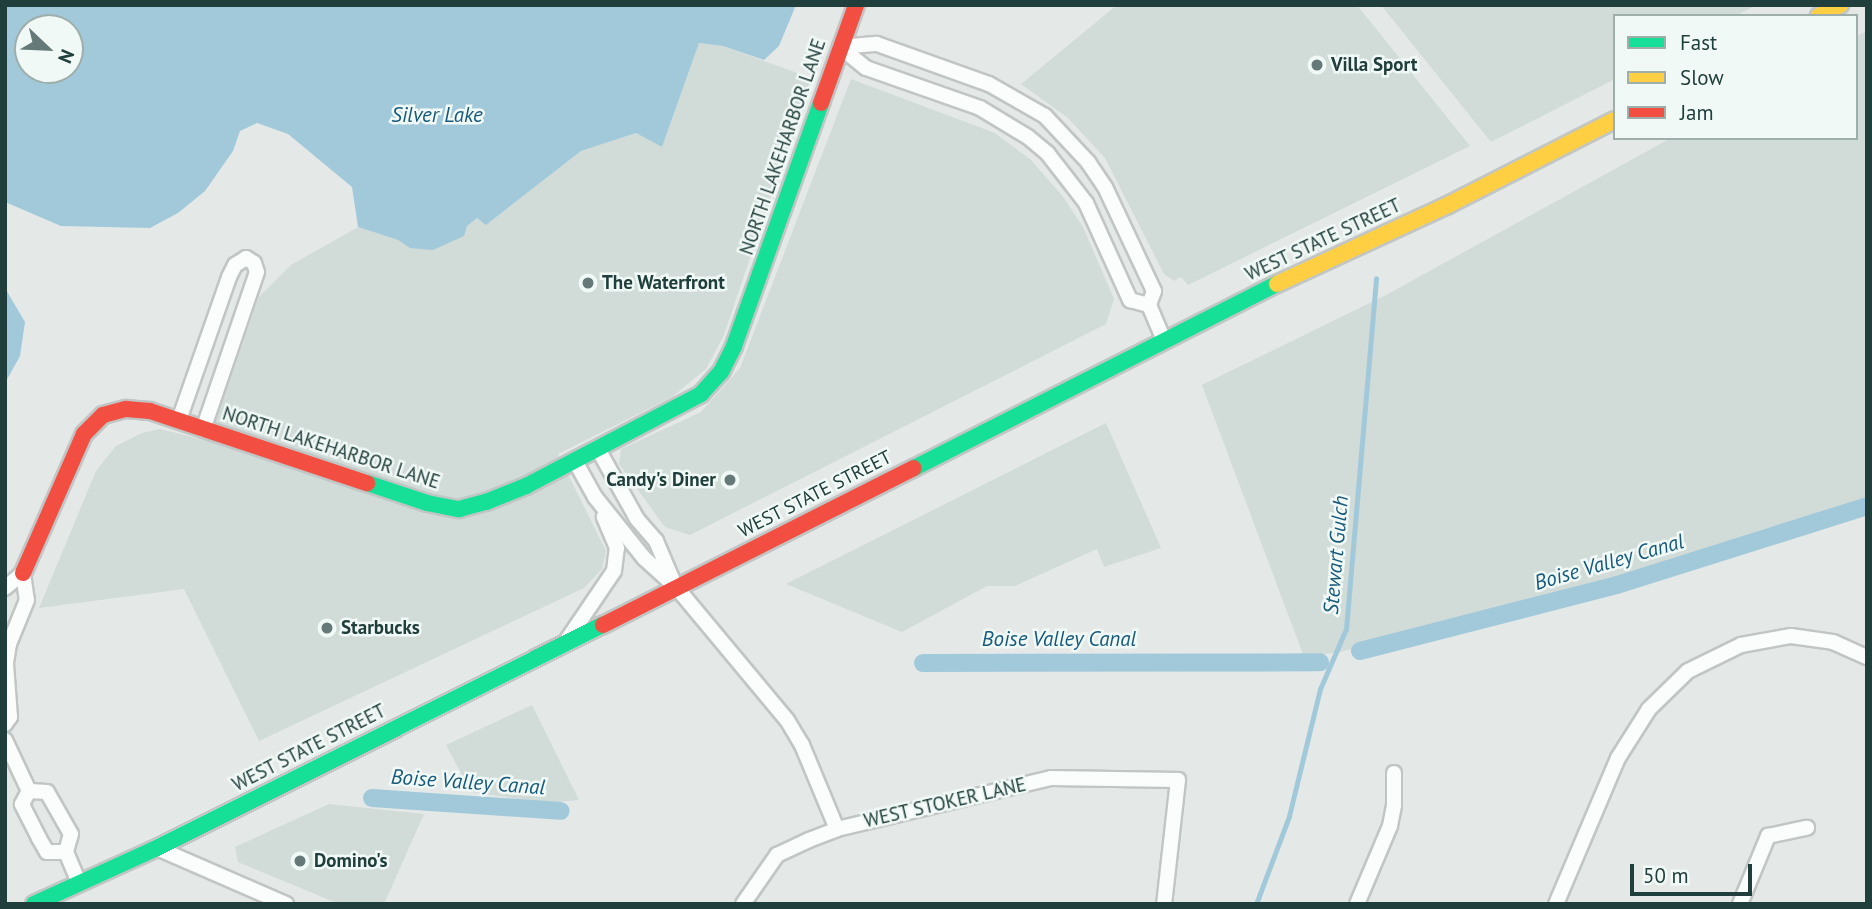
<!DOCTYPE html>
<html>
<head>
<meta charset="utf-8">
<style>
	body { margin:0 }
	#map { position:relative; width:1872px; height:909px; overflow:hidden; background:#e4e9e8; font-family:"PT Sans",sans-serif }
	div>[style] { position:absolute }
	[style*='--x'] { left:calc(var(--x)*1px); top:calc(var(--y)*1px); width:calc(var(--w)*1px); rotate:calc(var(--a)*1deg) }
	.built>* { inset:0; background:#d1dbd8 }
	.water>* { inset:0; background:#a2c9da }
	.stream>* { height:5px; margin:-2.5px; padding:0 2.5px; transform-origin:2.5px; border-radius:2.5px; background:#a2c9da }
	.canal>* { height:18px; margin:-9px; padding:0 9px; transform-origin:9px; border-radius:9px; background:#a2c9da }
	.roads { filter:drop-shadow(2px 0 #c1c6c5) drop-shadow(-2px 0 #c1c6c5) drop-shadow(0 2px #c1c6c5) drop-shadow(0 -2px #c1c6c5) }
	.street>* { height:14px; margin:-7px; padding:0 7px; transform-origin:7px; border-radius:7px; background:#fbfcfc }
	.fast>* { height:16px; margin:-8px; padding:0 8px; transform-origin:8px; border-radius:8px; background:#16e098 }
	.slow>* { height:16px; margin:-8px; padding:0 8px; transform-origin:8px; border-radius:8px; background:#ffcf43 }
	.jam>* { height:16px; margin:-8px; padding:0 8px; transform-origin:8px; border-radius:8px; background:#f24e42 }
	.dots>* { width:19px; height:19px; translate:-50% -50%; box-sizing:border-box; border:4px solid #f1f9f6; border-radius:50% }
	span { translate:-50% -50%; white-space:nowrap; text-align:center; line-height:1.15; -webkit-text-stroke:5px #f1f9f6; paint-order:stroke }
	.poi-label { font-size:19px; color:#203e3b; font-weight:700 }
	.left { translate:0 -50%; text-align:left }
	.right { translate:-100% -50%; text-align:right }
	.street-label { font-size:19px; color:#203e3b }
	.water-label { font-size:21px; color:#185a7c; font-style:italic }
	.frame { position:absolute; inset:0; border:7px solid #203e3b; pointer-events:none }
	.legend { position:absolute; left:1613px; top:14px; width:245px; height:126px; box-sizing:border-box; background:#f1f9f6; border:2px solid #9daeab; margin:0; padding:9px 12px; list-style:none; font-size:21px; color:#203e3b }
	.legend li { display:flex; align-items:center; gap:14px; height:35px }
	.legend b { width:35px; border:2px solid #9daeab }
	.north { position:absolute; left:14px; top:14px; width:70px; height:70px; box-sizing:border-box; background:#f1f9f6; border:2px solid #9daeab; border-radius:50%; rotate:113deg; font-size:19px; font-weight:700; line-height:28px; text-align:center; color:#203e3b }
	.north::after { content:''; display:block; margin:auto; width:24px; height:32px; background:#657a78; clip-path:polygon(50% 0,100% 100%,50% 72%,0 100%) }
	.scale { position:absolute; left:1630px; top:864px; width:122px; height:32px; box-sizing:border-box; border:4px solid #203e3b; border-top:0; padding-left:9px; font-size:21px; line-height:24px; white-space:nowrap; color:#203e3b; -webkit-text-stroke:5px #f1f9f6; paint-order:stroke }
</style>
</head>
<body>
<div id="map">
	<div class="built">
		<i style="clip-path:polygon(1117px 5px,1357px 5px,1470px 146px,1188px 285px,1181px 277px,1174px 281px,1164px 274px,1105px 158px,1068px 118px,1021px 84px)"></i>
		<i style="clip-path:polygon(1381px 5px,1756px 5px,1736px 16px,1615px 16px,1615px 79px,1491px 142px)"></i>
		<i style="clip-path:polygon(1867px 31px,1867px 508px,1602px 584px,1340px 652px,1304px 657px,1202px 385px,1386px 295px,1671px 138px,1856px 138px,1856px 36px)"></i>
		<i style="clip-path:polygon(699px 43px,723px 46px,811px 78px,724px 335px,706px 369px,672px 397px,558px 454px,606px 551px,602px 569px,584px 588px,259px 741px,184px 589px,39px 608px,96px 471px,116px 446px,142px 433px,160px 429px,209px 441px,259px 297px,291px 265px,358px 227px,398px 240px,410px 248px,467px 226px,477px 218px,487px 224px,581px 151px,636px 133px,662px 147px)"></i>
		<i style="clip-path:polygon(851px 79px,995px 133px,1031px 160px,1064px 198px,1083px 227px,1114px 299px,1106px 324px,690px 535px,665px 527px,619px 464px,621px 449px,701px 412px,740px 368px)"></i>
		<i style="clip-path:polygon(1106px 423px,1161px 548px,1104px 567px,1097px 549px,1015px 586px,987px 586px,902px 632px,786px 584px)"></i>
		<i style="clip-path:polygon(532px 705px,579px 800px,547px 803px,471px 792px,446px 745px)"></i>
		<i style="clip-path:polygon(329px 804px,424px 814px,384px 904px,339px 904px,238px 862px,235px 847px)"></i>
	</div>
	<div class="water">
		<i style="clip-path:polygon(evenodd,5px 5px,796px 5px,779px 46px,764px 60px,723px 46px,699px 43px,662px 147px,636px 133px,581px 151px,486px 225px,477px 218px,467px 226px,464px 236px,433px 250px,410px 248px,398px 240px,358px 227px,352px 187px,288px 134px,257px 123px,240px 131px,233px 151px,205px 191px,178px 213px,150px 228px,61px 226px,5px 202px,5px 5px,28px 28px,70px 28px,70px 70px,28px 70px,28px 28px)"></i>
		<i style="clip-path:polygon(5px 288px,25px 322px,20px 356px,5px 383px)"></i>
	</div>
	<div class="stream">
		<i style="--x:1256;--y:904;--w:94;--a:-69.4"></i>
		<i style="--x:1289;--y:816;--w:131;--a:-76.3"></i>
		<i style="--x:1320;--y:689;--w:65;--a:-66.6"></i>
		<i style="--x:1346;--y:629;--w:352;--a:-85.1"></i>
	</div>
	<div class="canal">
		<i style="--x:1360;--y:651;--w:265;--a:-14.4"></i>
		<i style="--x:1617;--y:585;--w:262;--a:-17.5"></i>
		<i style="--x:923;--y:663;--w:397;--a:-0.1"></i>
		<i style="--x:372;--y:798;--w:189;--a:3.9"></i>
	</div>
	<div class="roads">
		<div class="street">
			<i style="--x:840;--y:47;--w:37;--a:-5"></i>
			<i style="--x:877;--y:44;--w:119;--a:19.7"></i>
			<i style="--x:989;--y:84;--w:64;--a:29.7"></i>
			<i style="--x:1045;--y:116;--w:63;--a:46.9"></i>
			<i style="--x:1088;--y:162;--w:30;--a:56"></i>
			<i style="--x:1105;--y:187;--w:115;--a:64.8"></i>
			<i style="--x:1154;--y:291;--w:15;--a:110"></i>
			<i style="--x:1149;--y:305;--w:38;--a:67"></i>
			<i style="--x:840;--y:47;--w:33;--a:39"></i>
			<i style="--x:866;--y:68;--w:121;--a:19.3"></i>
			<i style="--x:980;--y:108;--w:56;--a:31.1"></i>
			<i style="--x:1028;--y:137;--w:26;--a:40"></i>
			<i style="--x:1048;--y:154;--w:62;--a:52.2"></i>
			<i style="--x:1086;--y:203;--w:107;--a:65.6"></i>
			<i style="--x:1130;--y:300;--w:20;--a:15"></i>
			<i style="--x:179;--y:420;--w:151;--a:-70.7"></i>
			<i style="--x:229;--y:277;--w:13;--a:-63"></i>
			<i style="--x:235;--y:265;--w:13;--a:-32"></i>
			<i style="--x:246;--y:258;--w:9;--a:32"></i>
			<i style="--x:254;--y:263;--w:9;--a:72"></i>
			<i style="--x:257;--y:272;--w:167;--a:108.9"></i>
			<i style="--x:598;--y:449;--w:80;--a:60.9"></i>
			<i style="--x:637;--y:519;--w:29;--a:49"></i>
			<i style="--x:656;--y:541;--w:43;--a:67"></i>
			<i style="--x:575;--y:461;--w:41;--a:60.9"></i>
			<i style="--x:595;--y:497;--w:78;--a:51.2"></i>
			<i style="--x:644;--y:558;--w:45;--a:42.3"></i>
			<i style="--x:677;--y:588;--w:172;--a:50.2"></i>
			<i style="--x:787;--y:720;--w:29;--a:59"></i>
			<i style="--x:802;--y:745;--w:91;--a:67.4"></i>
			<i style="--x:5;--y:588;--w:23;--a:-40"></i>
			<i style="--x:23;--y:573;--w:27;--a:82"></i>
			<i style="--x:27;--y:600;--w:48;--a:112.2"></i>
			<i style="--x:9;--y:644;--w:20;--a:99"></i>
			<i style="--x:6;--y:664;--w:53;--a:85.7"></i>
			<i style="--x:10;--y:717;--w:9;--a:126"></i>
			<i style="--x:565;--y:643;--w:87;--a:-55.8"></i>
			<i style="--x:614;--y:571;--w:23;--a:-83"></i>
			<i style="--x:617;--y:548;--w:34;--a:-113"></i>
			<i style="--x:5;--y:740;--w:56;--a:64.8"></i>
			<i style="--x:29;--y:791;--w:18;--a:3"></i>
			<i style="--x:47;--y:792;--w:48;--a:60.3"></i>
			<i style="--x:71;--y:834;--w:19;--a:106"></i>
			<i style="--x:66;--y:852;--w:19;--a:180"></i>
			<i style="--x:47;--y:852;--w:16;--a:-120"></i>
			<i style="--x:39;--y:838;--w:38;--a:-117"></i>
			<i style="--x:22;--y:804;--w:15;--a:-62"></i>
			<i style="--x:157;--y:848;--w:141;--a:23.5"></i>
			<i style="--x:66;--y:852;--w:34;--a:67"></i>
			<i style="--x:743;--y:904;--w:60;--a:-55.2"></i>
			<i style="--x:777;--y:855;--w:35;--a:-25"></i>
			<i style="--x:809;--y:840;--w:30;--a:-21"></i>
			<i style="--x:837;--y:829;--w:220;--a:-13.4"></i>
			<i style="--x:1051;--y:778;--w:127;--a:0.9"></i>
			<i style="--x:1178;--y:780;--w:125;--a:96.4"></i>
			<i style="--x:1357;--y:904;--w:85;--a:-67.1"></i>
			<i style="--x:1390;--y:826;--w:21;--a:-79"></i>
			<i style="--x:1394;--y:805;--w:32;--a:-90"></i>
			<i style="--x:1556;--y:904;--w:159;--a:-67"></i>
			<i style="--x:1618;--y:758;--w:58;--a:-57.7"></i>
			<i style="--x:1649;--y:709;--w:54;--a:-44.3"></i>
			<i style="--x:1688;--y:671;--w:59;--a:-26.1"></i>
			<i style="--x:1741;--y:645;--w:51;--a:-10.2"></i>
			<i style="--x:1791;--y:636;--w:42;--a:8.1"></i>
			<i style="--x:1833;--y:642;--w:37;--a:24"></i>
			<i style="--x:1740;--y:904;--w:74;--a:-67.6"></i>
			<i style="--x:1768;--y:836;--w:40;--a:-12"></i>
		</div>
		<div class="fast">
			<i style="--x:914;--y:468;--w:407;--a:-26.9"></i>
			<i style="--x:367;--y:483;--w:63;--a:18.4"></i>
			<i style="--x:427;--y:503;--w:33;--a:11"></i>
			<i style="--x:459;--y:509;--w:28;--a:-15"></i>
			<i style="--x:486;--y:502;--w:43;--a:-21.8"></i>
			<i style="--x:526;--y:486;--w:198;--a:-27.7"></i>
			<i style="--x:701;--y:394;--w:30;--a:-48"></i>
			<i style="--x:721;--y:372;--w:29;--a:-63"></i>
			<i style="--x:734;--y:346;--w:258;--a:-70.3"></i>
			<i style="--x:34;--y:904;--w:135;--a:-24.5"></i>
			<i style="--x:157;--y:848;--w:499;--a:-26.6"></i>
		</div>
		<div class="slow">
			<i style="--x:1819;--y:16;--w:24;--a:-28"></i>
			<i style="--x:1277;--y:284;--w:188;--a:-24.8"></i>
			<i style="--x:1448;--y:205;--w:187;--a:-27"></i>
		</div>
		<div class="jam">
			<i style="--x:821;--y:103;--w:104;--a:-70.3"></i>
			<i style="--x:23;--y:573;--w:152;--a:-66.3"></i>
			<i style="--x:84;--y:434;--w:27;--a:-45"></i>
			<i style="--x:103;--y:415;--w:24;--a:-15"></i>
			<i style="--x:126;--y:409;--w:24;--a:5"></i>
			<i style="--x:150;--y:411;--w:229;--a:18.4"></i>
			<i style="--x:603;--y:625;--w:348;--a:-26.8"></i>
		</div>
	</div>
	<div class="dots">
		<i style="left:1317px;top:65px;background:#657a78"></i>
		<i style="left:588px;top:283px;background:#657a78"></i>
		<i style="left:730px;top:480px;background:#657a78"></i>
		<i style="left:327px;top:628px;background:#657a78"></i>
		<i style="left:300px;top:861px;background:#657a78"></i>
	</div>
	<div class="poi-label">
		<span class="left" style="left:1331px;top:65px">Villa Sport</span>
		<span class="left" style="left:602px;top:283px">The Waterfront</span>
		<span class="right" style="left:716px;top:480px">Candy's Diner</span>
		<span class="left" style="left:341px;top:628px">Starbucks</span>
		<span class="left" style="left:314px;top:861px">Domino's</span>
	</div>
	<div class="street-label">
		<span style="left:783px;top:147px;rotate:-71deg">NORTH LAKEHARBOR LANE</span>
		<span style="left:1323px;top:240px;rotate:-25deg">WEST STATE STREET</span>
		<span style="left:331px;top:448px;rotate:18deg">NORTH LAKEHARBOR LANE</span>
		<span style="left:815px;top:494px;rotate:-27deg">WEST STATE STREET</span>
		<span style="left:309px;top:748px;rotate:-27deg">WEST STATE STREET</span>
		<span style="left:945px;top:803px;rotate:-13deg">WEST STOKER LANE</span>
	</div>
	<div class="water-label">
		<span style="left:437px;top:115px">Silver Lake</span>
		<span style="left:1336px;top:555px;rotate:-85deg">Stewart Gulch</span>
		<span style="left:1609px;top:562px;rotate:-16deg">Boise Valley Canal</span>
		<span style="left:1059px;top:639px">Boise Valley Canal</span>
		<span style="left:468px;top:782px;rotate:4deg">Boise Valley Canal</span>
	</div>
	<div class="frame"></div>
	<ul class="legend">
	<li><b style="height:9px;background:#16e098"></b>Fast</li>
	<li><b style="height:9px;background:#ffcf43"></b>Slow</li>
	<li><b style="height:9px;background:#f24e42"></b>Jam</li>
	</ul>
	<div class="north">N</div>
	<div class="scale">50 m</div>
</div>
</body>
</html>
